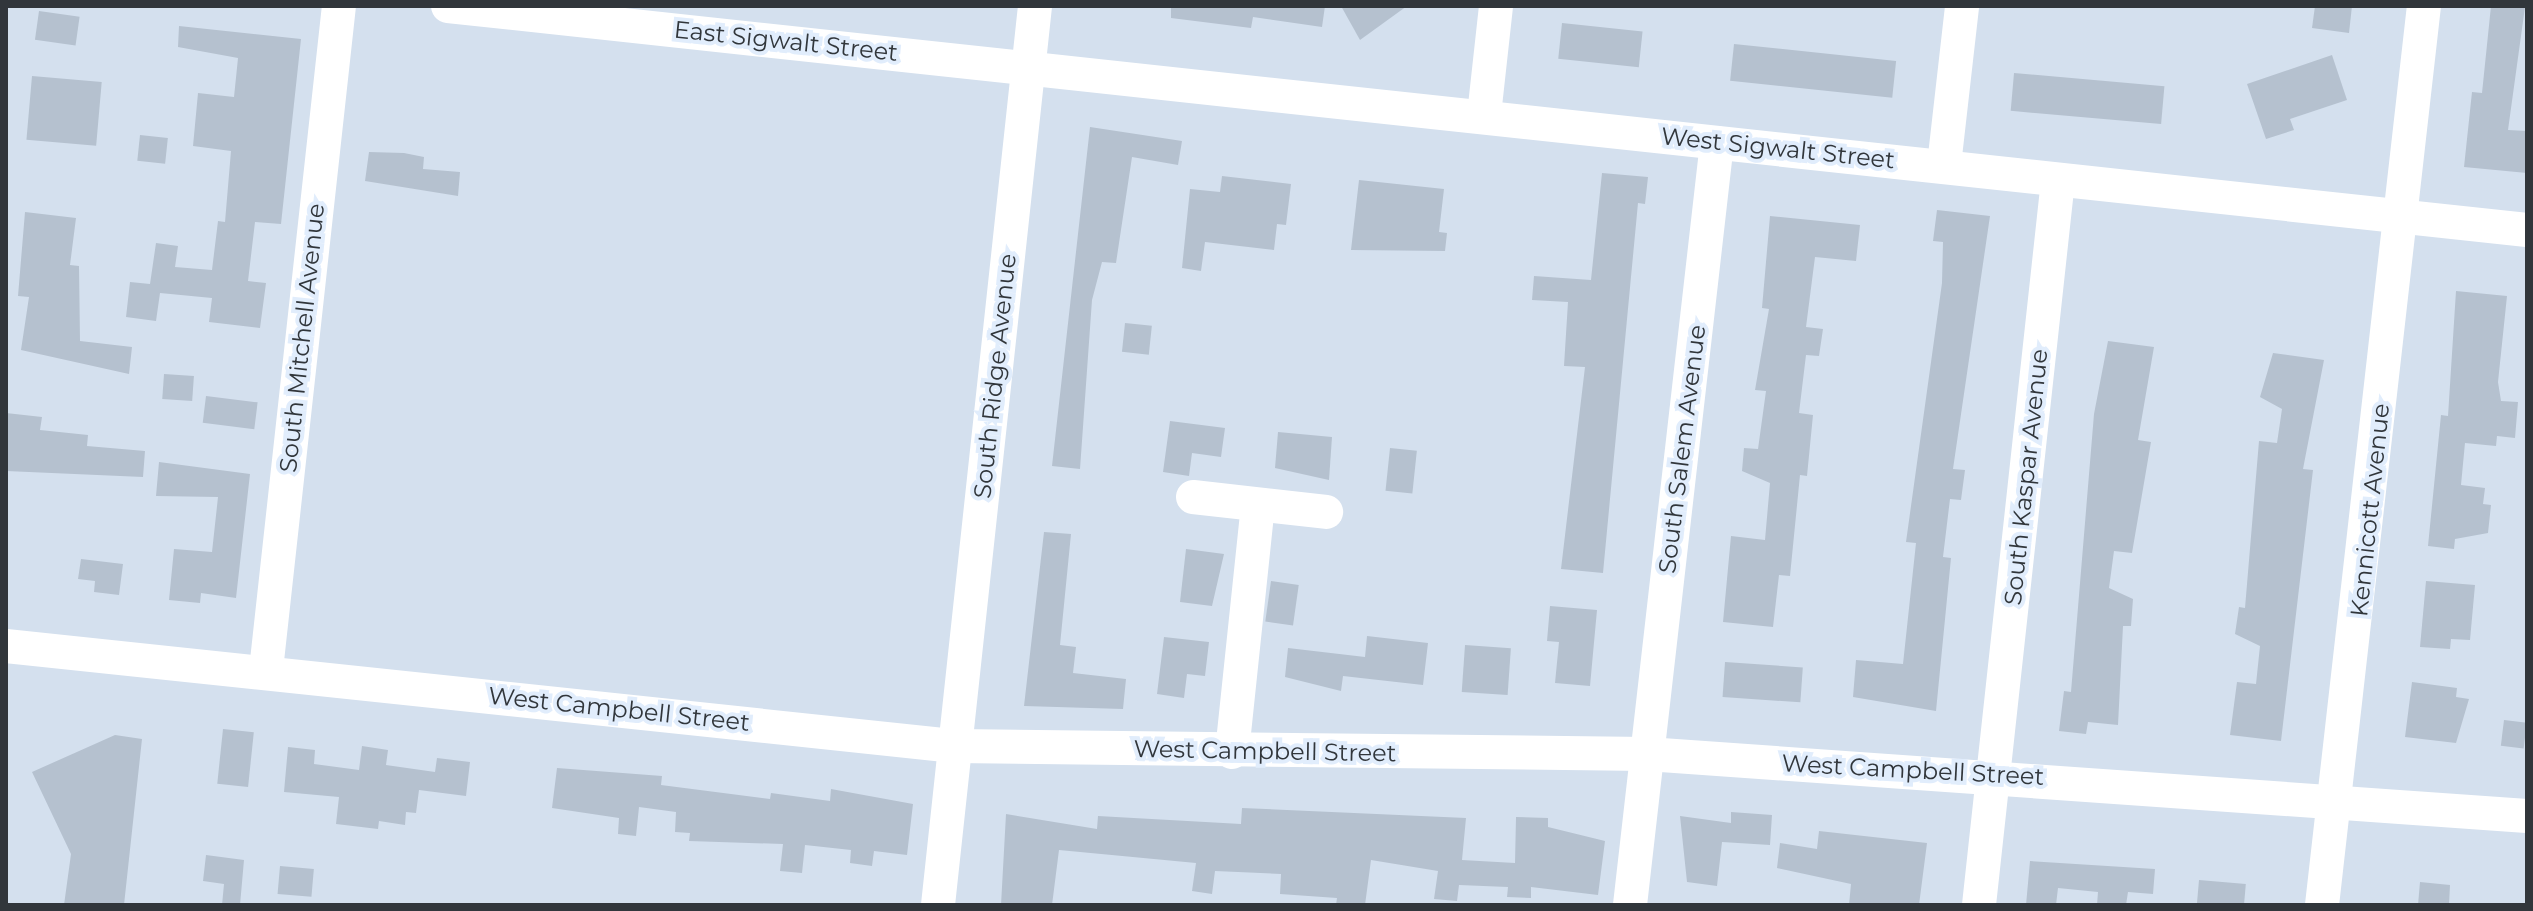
<!DOCTYPE html>
<html>
<head>
<meta charset="utf-8">
<style>
	body { margin:0 }
	#map { position:relative; width:2533px; height:911px; overflow:hidden; background:#d4e0ee; font-family:Montserrat,sans-serif }
	div>[style] { position:absolute }
	[style*='--x'] { left:calc(var(--x)*1px); top:calc(var(--y)*1px); width:calc(var(--w)*1px); rotate:calc(var(--a)*1deg) }
	.building>* { inset:0; background:#b5c1cf; transform-origin:0 0 }
	.minor>* { height:34px; margin:-17px; padding:0 17px; transform-origin:17px; border-radius:17px; background:#fff }
	span { translate:-50% -50%; white-space:nowrap; text-align:center; line-height:1.15; -webkit-text-stroke:8px #e1edfc; paint-order:stroke }
	.street-label { font-size:24px; color:#31363b }
	.frame { position:absolute; inset:0; border:8px solid #31363b; pointer-events:none }
</style>
</head>
<body>
<div id="map">
	<div class="building">
		<i style="clip-path:polygon(1171px 6px,1325px 6px,1322px 27px,1253px 17px,1251px 28px,1171px 18px)"></i>
		<i style="clip-path:polygon(1341px 6px,1407px 6px,1360px 40px)"></i>
		<i style="clip-path:polygon(2315px 6px,2352px 6px,2349px 33px,2312px 28px)"></i>
		<i style="clip-path:polygon(2491px 6px,2525px 7px,2508px 130px,2527px 131px,2527px 173px,2464px 167px,2472px 92px,2482px 93px)"></i>
		<i style="left:39px;top:11px;width:41px;height:29px;rotate:8deg"></i>
		<i style="left:1562px;top:23px;width:81px;height:36px;rotate:6deg"></i>
		<i style="clip-path:polygon(179px 26px,301px 39px,281px 224px,255px 222px,248px 281px,266px 283px,260px 328px,209px 322px,212px 298px,160px 293px,156px 321px,126px 317px,130px 282px,150px 284px,156px 243px,178px 246px,175px 267px,212px 270px,218px 221px,225px 222px,231px 151px,193px 146px,198px 93px,234px 97px,238px 58px,178px 47px)"></i>
		<i style="left:1734px;top:44px;width:163px;height:37px;rotate:6deg"></i>
		<i style="clip-path:polygon(2332px 55px,2347px 100px,2290px 119px,2294px 130px,2266px 139px,2247px 84px)"></i>
		<i style="left:2014px;top:73px;width:151px;height:38px;rotate:5deg"></i>
		<i style="left:32px;top:76px;width:70px;height:64px;rotate:5deg"></i>
		<i style="clip-path:polygon(1090px 127px,1182px 141px,1178px 165px,1132px 157px,1116px 263px,1102px 262px,1092px 300px,1080px 469px,1052px 466px)"></i>
		<i style="left:140px;top:135px;width:28px;height:26px;rotate:6deg"></i>
		<i style="clip-path:polygon(369px 152px,404px 153px,424px 157px,423px 169px,460px 172px,458px 196px,365px 181px)"></i>
		<i style="clip-path:polygon(1602px 173px,1648px 177px,1645px 204px,1638px 203px,1603px 573px,1561px 569px,1585px 367px,1564px 366px,1568px 302px,1532px 300px,1534px 276px,1591px 280px)"></i>
		<i style="clip-path:polygon(1222px 176px,1291px 184px,1286px 225px,1277px 224px,1274px 250px,1205px 242px,1201px 271px,1182px 268px,1190px 189px,1220px 192px)"></i>
		<i style="clip-path:polygon(1359px 180px,1444px 189px,1439px 232px,1447px 233px,1445px 251px,1351px 250px)"></i>
		<i style="clip-path:polygon(1937px 210px,1990px 216px,1953px 469px,1965px 470px,1961px 500px,1950px 499px,1943px 557px,1951px 558px,1936px 711px,1853px 697px,1856px 660px,1903px 664px,1916px 543px,1906px 542px,1942px 283px,1943px 242px,1933px 241px)"></i>
		<i style="clip-path:polygon(25px 212px,76px 218px,70px 265px,79px 266px,80px 341px,132px 347px,129px 374px,21px 350px,29px 297px,18px 296px)"></i>
		<i style="clip-path:polygon(1770px 216px,1860px 225px,1856px 261px,1815px 257px,1806px 327px,1823px 329px,1819px 356px,1806px 355px,1799px 413px,1813px 415px,1807px 476px,1800px 475px,1790px 576px,1779px 575px,1773px 627px,1723px 622px,1731px 536px,1765px 540px,1770px 483px,1742px 471px,1744px 448px,1758px 449px,1766px 391px,1755px 390px,1769px 309px,1762px 308px)"></i>
		<i style="clip-path:polygon(2456px 291px,2507px 296px,2498px 382px,2501px 401px,2518px 402px,2515px 438px,2497px 436px,2496px 446px,2465px 443px,2461px 485px,2485px 488px,2483px 504px,2491px 505px,2488px 533px,2455px 539px,2454px 549px,2428px 546px,2441px 415px,2448px 416px)"></i>
		<i style="left:1125px;top:323px;width:27px;height:29px;rotate:6deg"></i>
		<i style="clip-path:polygon(2108px 341px,2154px 347px,2138px 440px,2151px 442px,2132px 553px,2114px 551px,2109px 588px,2133px 599px,2131px 626px,2123px 626px,2118px 725px,2088px 722px,2086px 734px,2059px 731px,2064px 691px,2071px 692px,2094px 414px)"></i>
		<i style="clip-path:polygon(2273px 353px,2324px 360px,2303px 469px,2313px 470px,2281px 741px,2230px 735px,2237px 682px,2256px 684px,2260px 646px,2235px 634px,2239px 607px,2245px 608px,2259px 441px,2277px 443px,2282px 409px,2260px 397px)"></i>
		<i style="left:164px;top:374px;width:30px;height:25px;rotate:4deg"></i>
		<i style="left:206px;top:396px;width:52px;height:27px;rotate:7deg"></i>
		<i style="clip-path:polygon(6px 413px,42px 417px,40px 430px,88px 435px,87px 446px,145px 451px,143px 477px,6px 471px)"></i>
		<i style="clip-path:polygon(1170px 421px,1225px 428px,1221px 457px,1192px 453px,1189px 476px,1163px 472px)"></i>
		<i style="clip-path:polygon(1278px 432px,1332px 437px,1329px 480px,1275px 468px)"></i>
		<i style="left:1390px;top:448px;width:27px;height:43px;rotate:6deg"></i>
		<i style="clip-path:polygon(159px 462px,250px 474px,236px 598px,201px 593px,200px 603px,169px 600px,174px 549px,212px 552px,218px 497px,156px 496px)"></i>
		<i style="clip-path:polygon(1044px 532px,1071px 534px,1060px 645px,1076px 647px,1073px 673px,1126px 679px,1123px 709px,1024px 706px)"></i>
		<i style="clip-path:polygon(1186px 549px,1224px 554px,1212px 606px,1180px 602px)"></i>
		<i style="clip-path:polygon(81px 559px,123px 564px,119px 595px,94px 592px,95px 581px,78px 579px)"></i>
		<i style="left:1271px;top:581px;width:28px;height:41px;rotate:8deg"></i>
		<i style="clip-path:polygon(2426px 581px,2475px 585px,2470px 640px,2451px 639px,2450px 649px,2420px 647px)"></i>
		<i style="clip-path:polygon(1550px 606px,1597px 610px,1590px 686px,1555px 683px,1559px 642px,1547px 641px)"></i>
		<i style="clip-path:polygon(1367px 636px,1428px 643px,1423px 685px,1343px 676px,1341px 691px,1285px 677px,1288px 648px,1365px 657px)"></i>
		<i style="clip-path:polygon(1164px 637px,1209px 642px,1205px 676px,1187px 674px,1184px 698px,1157px 694px)"></i>
		<i style="left:1465px;top:645px;width:46px;height:47px;rotate:4deg"></i>
		<i style="left:1725px;top:662px;width:78px;height:35px;rotate:4deg"></i>
		<i style="clip-path:polygon(2412px 682px,2457px 688px,2456px 697px,2469px 699px,2456px 743px,2405px 737px)"></i>
		<i style="left:2504px;top:720px;width:23px;height:26px;rotate:7deg"></i>
		<i style="left:223px;top:729px;width:31px;height:55px;rotate:6deg"></i>
		<i style="clip-path:polygon(115px 735px,142px 739px,124px 905px,64px 905px,71px 854px,32px 772px)"></i>
		<i style="clip-path:polygon(362px 746px,388px 750px,386px 765px,435px 772px,437px 758px,470px 762px,466px 796px,419px 790px,416px 813px,406px 812px,405px 825px,379px 821px,378px 829px,336px 824px,339px 797px,284px 792px,288px 747px,315px 750px,314px 764px,359px 770px)"></i>
		<i style="clip-path:polygon(557px 768px,662px 776px,661px 785px,770px 799px,771px 793px,830px 801px,831px 789px,913px 804px,907px 855px,874px 851px,872px 866px,850px 863px,851px 850px,805px 845px,802px 873px,780px 871px,783px 844px,689px 841px,690px 833px,675px 832px,676px 812px,639px 807px,636px 836px,618px 834px,619px 818px,552px 808px)"></i>
		<i style="clip-path:polygon(1242px 808px,1466px 818px,1462px 860px,1515px 863px,1516px 817px,1548px 818px,1548px 827px,1605px 841px,1598px 895px,1531px 887px,1531px 898px,1507px 897px,1508px 887px,1459px 885px,1457px 901px,1434px 899px,1438px 871px,1371px 860px,1365px 905px,1336px 905px,1337px 898px,1280px 894px,1281px 874px,1215px 871px,1212px 894px,1192px 891px,1196px 863px,1059px 850px,1052px 905px,1001px 905px,1006px 814px,1097px 829px,1098px 816px,1241px 824px)"></i>
		<i style="clip-path:polygon(1731px 812px,1772px 815px,1770px 845px,1722px 842px,1717px 886px,1687px 882px,1680px 816px,1731px 823px)"></i>
		<i style="clip-path:polygon(1819px 831px,1927px 843px,1919px 905px,1849px 905px,1851px 884px,1777px 868px,1780px 843px,1817px 849px)"></i>
		<i style="clip-path:polygon(206px 855px,244px 860px,240px 905px,222px 905px,224px 884px,203px 881px)"></i>
		<i style="clip-path:polygon(2030px 861px,2155px 869px,2153px 894px,2128px 892px,2126px 905px,2097px 905px,2098px 892px,2058px 888px,2056px 905px,2026px 905px)"></i>
		<i style="left:280px;top:866px;width:34px;height:28px;rotate:5deg"></i>
		<i style="left:2199px;top:880px;width:47px;height:24px;rotate:5deg"></i>
		<i style="clip-path:polygon(2420px 882px,2450px 885px,2449px 905px,2418px 905px)"></i>
	</div>
	<div class="minor">
		<i style="--x:448;--y:6;--w:2091;--a:6.15"></i>
		<i style="--x:1484;--y:115;--w:110;--a:-83.7"></i>
		<i style="--x:1944;--y:165;--w:160;--a:-83.5"></i>
		<i style="--x:1193;--y:497;--w:134;--a:6.4"></i>
		<i style="--x:6;--y:646;--w:954;--a:6.02"></i>
		<i style="--x:955;--y:746;--w:692;--a:0.66"></i>
		<i style="--x:1647;--y:754;--w:882;--a:4.03"></i>
		<i style="--x:266;--y:670;--w:668;--a:-83.73"></i>
		<i style="--x:1232;--y:752;--w:248;--a:-84"></i>
		<i style="--x:938;--y:905;--w:904;--a:-83.84"></i>
		<i style="--x:1630;--y:905;--w:767;--a:-83.49"></i>
		<i style="--x:1979;--y:905;--w:729;--a:-83.78"></i>
		<i style="--x:2322;--y:905;--w:905;--a:-83.53"></i>
	</div>
	<div class="street-label">
		<span style="left:786px;top:41px;rotate:6deg">East Sigwalt Street</span>
		<span style="left:1778px;top:148px;rotate:6deg">West Sigwalt Street</span>
		<span style="left:302px;top:338px;rotate:-84deg">South Mitchell Avenue</span>
		<span style="left:995px;top:376px;rotate:-84deg">South Ridge Avenue</span>
		<span style="left:1682px;top:449px;rotate:-83deg">South Salem Avenue</span>
		<span style="left:2026px;top:477px;rotate:-84deg">South Kaspar Avenue</span>
		<span style="left:2370px;top:510px;rotate:-84deg">Kennicott Avenue</span>
		<span style="left:619px;top:709px;rotate:6deg">West Campbell Street</span>
		<span style="left:1265px;top:751px;rotate:1deg">West Campbell Street</span>
		<span style="left:1913px;top:770px;rotate:3deg">West Campbell Street</span>
	</div>
	<div class="frame"></div>
</div>
</body>
</html>
